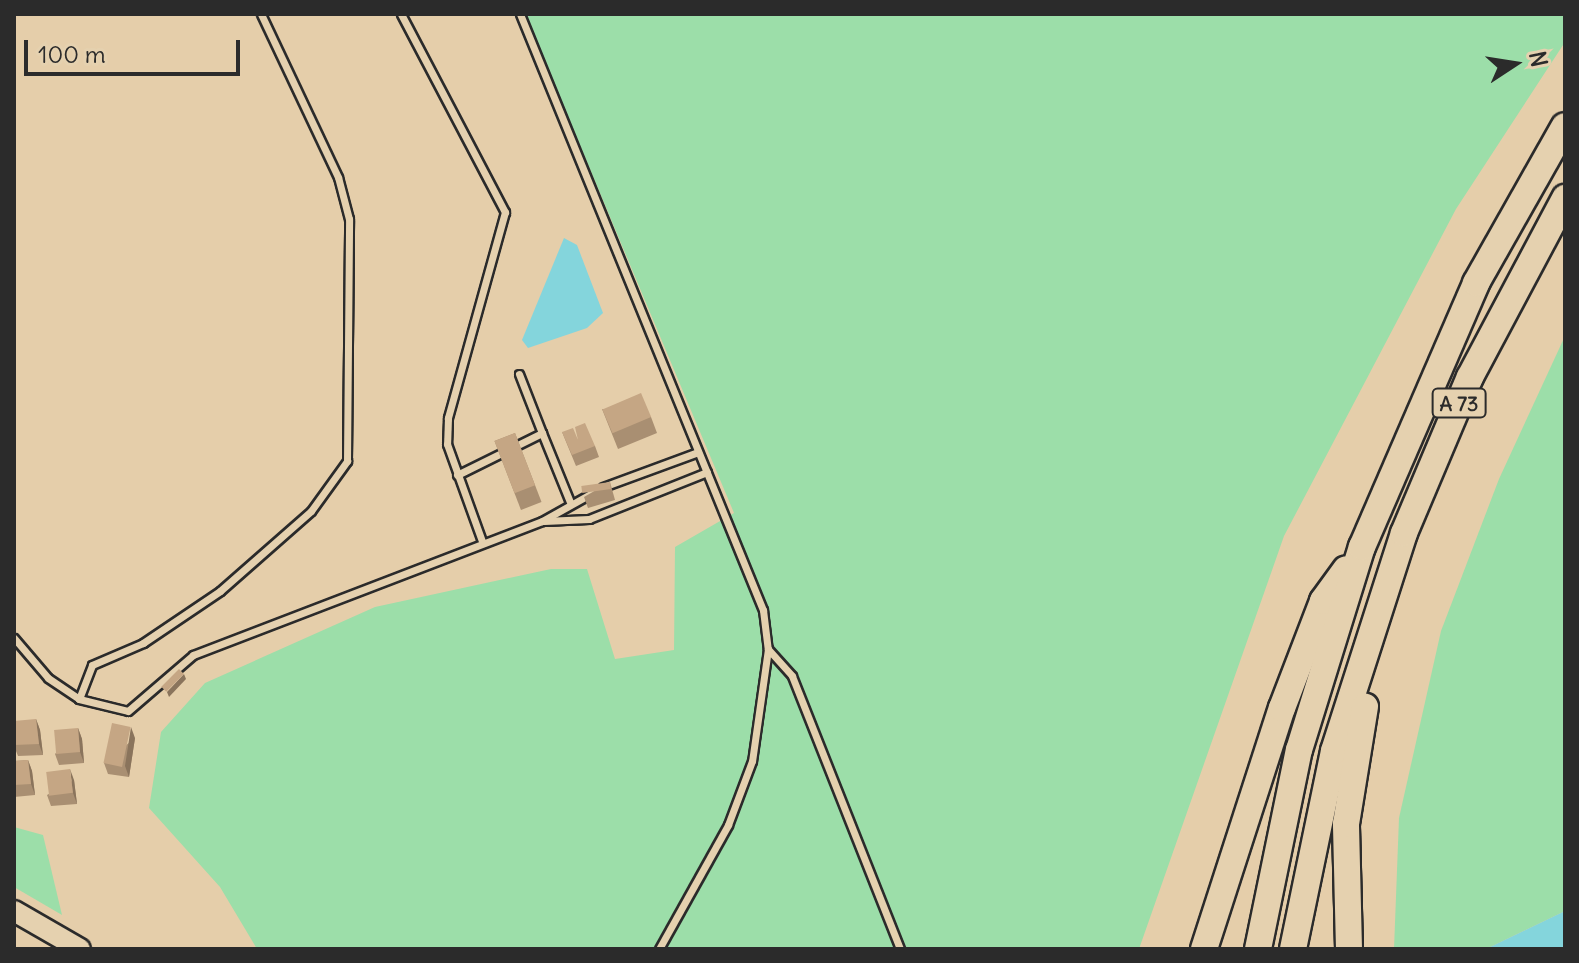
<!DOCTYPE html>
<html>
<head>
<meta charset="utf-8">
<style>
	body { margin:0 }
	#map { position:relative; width:1579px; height:963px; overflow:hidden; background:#e5ceaa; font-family:Delius,sans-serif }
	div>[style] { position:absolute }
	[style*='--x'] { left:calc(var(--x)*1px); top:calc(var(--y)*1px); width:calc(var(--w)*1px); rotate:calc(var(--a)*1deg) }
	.green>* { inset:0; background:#9cdea9 }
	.water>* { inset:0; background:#84d5dc }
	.roads { filter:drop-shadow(2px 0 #2b2b2b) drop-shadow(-2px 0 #2b2b2b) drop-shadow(0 2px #2b2b2b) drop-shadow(0 -2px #2b2b2b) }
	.lane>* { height:7px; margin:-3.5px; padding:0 3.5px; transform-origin:3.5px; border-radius:3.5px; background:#e5d1af }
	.secondary>* { height:20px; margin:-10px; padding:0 10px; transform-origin:10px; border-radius:10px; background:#e5d1af }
	.highway>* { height:26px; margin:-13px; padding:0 13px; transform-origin:13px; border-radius:13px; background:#e5d1af }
	.wall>* { inset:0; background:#a98f72; transform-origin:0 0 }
	.shaded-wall>* { inset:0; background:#8a745c }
	.building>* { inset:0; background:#c5a684; transform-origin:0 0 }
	span { translate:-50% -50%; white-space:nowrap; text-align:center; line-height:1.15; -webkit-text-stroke:6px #e5d1af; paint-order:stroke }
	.shield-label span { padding:2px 6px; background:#e5d1af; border:2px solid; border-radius:6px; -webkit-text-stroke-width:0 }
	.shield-label { font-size:20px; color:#2b2b2b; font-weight:700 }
	.frame { position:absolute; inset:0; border:16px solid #2b2b2b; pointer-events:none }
	.north { position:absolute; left:1475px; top:24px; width:80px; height:80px; -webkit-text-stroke:6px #e5d1af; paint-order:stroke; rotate:78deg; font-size:22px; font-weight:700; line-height:32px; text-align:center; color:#2b2b2b }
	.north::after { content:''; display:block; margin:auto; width:28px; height:36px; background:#2b2b2b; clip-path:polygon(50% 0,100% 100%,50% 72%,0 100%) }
	.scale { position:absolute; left:24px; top:40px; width:216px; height:36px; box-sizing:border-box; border:4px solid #2b2b2b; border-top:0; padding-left:10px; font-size:24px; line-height:28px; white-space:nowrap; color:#2b2b2b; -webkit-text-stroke:6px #e5d1af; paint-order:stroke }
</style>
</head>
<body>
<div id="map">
	<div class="green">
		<i style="clip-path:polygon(525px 14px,1565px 14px,1565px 42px,1456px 209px,1284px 536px,1139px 949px,257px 949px,220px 887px,149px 808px,161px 732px,205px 683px,375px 607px,551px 569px,587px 569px,615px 659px,674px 650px,675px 547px,734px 513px)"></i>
		<i style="clip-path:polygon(1565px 336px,1565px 911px,1486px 949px,1394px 949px,1399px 818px,1441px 631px,1499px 479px)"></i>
		<i style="clip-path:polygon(14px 827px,43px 835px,62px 915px,14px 887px)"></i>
	</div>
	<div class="water">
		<i style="clip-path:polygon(564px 238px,577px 245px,603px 313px,587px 328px,528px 348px,522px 340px)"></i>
		<i style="clip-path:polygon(1565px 911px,1565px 949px,1486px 949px)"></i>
	</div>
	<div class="roads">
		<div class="lane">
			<i style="--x:401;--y:14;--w:224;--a:62.3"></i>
			<i style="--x:505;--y:212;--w:214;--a:105.5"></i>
			<i style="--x:448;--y:418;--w:26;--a:92"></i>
			<i style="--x:447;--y:444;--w:103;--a:70.2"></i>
			<i style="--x:520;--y:14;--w:644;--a:67.82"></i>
			<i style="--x:763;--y:610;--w:39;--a:83"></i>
			<i style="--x:768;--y:649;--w:113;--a:98.1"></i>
			<i style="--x:752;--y:761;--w:68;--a:110.6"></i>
			<i style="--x:728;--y:825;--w:142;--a:119.1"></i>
			<i style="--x:519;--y:374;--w:63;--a:68.7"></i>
			<i style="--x:457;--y:475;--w:95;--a:-26.3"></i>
			<i style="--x:542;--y:433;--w:74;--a:67.9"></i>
			<i style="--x:603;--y:487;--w:101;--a:-20.2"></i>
			<i style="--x:544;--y:521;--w:45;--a:-2.5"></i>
			<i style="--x:589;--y:519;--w:127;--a:-21.7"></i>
			<i style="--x:14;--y:638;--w:52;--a:49.6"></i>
			<i style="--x:48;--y:678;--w:37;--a:34"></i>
			<i style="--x:79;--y:699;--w:50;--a:13.8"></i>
			<i style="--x:128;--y:711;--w:86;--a:-40.7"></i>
			<i style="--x:193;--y:655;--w:374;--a:-21"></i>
			<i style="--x:542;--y:521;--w:57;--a:-29.2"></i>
			<i style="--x:768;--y:649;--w:36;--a:48"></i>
			<i style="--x:792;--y:676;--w:294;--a:68.4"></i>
			<i style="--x:79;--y:699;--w:36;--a:-69"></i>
			<i style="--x:92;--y:665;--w:56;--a:-23.3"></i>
			<i style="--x:143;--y:643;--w:93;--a:-34"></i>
			<i style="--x:220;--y:591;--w:121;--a:-41.3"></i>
			<i style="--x:311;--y:511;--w:62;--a:-54.2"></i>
			<i style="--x:347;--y:461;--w:242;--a:-89.5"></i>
			<i style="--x:349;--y:219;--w:43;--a:-104.7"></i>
			<i style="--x:338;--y:177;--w:180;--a:-115.3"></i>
		</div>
		<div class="secondary">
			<i style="--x:14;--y:911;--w:76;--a:29.9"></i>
		</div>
		<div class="highway">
			<i style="--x:1204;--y:949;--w:253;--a:-72.1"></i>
			<i style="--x:1282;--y:708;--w:115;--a:-69"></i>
			<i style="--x:1323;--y:601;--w:39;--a:-54"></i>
			<i style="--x:1258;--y:949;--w:203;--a:-78.4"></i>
			<i style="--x:1299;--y:750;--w:213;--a:-72.8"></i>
			<i style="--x:1362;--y:547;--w:288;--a:-66.6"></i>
			<i style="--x:1476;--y:283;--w:180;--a:-60.5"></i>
			<i style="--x:1293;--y:949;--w:202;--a:-78.3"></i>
			<i style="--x:1334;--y:751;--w:229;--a:-72.2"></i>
			<i style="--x:1404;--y:533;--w:169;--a:-67.1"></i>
			<i style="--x:1470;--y:377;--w:203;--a:-62"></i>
			<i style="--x:1349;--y:949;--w:125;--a:-91.4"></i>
			<i style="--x:1346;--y:824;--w:119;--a:-80.8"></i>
		</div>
	</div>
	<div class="wall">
		<i style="clip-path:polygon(602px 409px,651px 417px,657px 433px,618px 449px)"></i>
		<i style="clip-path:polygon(562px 432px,578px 440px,595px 446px,599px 457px,576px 466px)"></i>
		<i style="left:515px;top:433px;width:74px;height:22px;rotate:69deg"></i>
		<i style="clip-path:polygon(610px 482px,615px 500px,588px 508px,584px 497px)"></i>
		<i style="clip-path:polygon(36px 719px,40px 730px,43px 755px,18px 756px,14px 746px)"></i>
		<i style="clip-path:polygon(78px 728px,82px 739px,84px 763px,59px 765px,55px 754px)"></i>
		<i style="clip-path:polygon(135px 738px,129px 777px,108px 774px,104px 763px)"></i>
		<i style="clip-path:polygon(28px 760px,32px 771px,35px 795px,14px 797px,14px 761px)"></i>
		<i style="clip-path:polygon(74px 780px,77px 804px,51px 806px,47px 795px)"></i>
	</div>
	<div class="shaded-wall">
		<i style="clip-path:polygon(184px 674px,186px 679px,169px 697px,167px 692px)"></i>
		<i style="clip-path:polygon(36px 719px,40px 730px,43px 755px,39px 744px)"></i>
		<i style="clip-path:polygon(131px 727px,135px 738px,129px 777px,125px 766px)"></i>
		<i style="clip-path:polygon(78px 728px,82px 739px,84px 763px,80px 752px)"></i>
		<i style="clip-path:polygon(28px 760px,32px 771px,35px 795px,31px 784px)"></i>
		<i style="clip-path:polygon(70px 769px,74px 780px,77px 804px,73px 793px)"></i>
	</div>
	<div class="building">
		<i style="left:641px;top:393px;width:26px;height:42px;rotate:67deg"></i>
		<i style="clip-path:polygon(585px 423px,595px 446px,572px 455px,562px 432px,573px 428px,578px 440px,575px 427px)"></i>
		<i style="left:515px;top:433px;width:56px;height:22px;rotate:69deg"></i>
		<i style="left:610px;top:482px;width:7px;height:29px;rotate:82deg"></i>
		<i style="left:179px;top:669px;width:7px;height:25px;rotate:45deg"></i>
		<i style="clip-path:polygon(36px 719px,39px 744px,14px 745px,14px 721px)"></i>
		<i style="left:112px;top:723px;width:19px;height:41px;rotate:12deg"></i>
		<i style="left:78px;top:728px;width:24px;height:24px;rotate:85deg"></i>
		<i style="clip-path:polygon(28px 760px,31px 784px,14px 785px,14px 761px)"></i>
		<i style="left:70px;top:769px;width:24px;height:24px;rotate:83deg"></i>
	</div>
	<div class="shield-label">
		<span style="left:1459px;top:403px">A 73</span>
	</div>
	<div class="frame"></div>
	<div class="north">N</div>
	<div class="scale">100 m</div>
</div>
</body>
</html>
